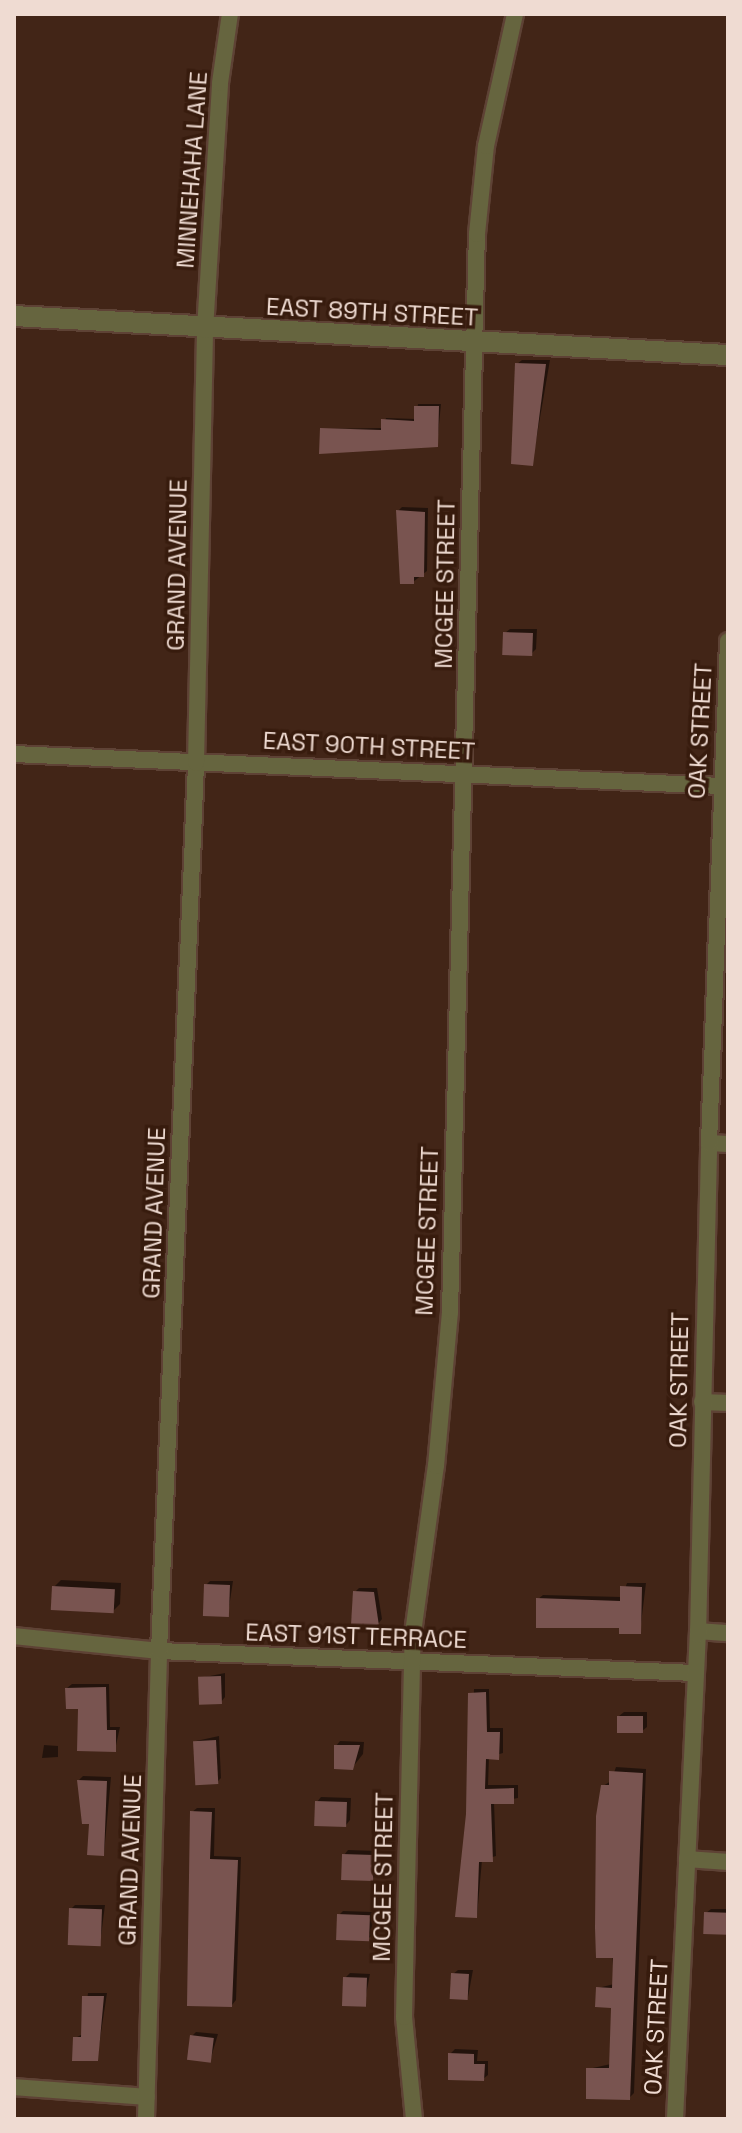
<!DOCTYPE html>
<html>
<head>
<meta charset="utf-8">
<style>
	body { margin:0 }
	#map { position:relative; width:742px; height:2133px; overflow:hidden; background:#422517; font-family:"Space Grotesk",sans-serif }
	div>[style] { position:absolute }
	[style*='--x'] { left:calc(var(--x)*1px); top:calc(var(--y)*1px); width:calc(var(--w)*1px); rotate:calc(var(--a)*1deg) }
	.shadow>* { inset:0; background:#0007 }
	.building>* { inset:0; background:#795450; transform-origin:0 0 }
	.roads { filter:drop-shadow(2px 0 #5e4235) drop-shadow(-2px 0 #5e4235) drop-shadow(0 2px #5e4235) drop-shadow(0 -2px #5e4235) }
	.minor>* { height:16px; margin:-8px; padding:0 8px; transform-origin:8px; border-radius:8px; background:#66653f }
	.tertiary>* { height:20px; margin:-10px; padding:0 10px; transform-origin:10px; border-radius:10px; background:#66653f }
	span { translate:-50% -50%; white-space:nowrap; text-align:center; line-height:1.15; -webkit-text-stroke:7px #371b0d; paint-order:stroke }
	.street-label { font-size:24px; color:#efdbd2 }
	.frame { position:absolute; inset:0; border:16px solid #efdbd2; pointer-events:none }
</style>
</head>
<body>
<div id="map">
	<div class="shadow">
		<i style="clip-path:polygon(522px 360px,550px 360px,532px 464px,517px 364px)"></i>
		<i style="clip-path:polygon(418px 404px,441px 404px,437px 445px,322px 429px,383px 428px,386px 418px,416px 419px)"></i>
		<i style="clip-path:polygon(402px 507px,428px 508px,427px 571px,413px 582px,398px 511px)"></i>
		<i style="clip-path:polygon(510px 629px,537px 629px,536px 649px,532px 653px,505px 633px)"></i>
		<i style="clip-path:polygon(61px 1580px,121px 1583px,120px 1604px,113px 1611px,54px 1587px)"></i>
		<i style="clip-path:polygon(210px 1581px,233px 1581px,228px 1614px,206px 1585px)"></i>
		<i style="clip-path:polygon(627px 1583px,646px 1583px,640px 1632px,538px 1599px,543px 1595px,622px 1597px)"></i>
		<i style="clip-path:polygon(359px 1588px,377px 1588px,382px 1619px,378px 1624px,355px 1592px)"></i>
		<i style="clip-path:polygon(225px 1673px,225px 1697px,221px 1702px,200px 1678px)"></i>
		<i style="clip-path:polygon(72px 1684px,109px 1684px,110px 1727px,120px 1727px,115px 1750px,67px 1688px)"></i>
		<i style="clip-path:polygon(474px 1689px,489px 1689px,490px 1728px,503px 1728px,503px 1753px,489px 1757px,488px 1785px,518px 1785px,518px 1798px,494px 1802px,496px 1856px,482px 1860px,477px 1916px,468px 1815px)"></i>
		<i style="clip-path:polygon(624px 1712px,647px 1712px,647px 1727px,642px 1731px,619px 1716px)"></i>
		<i style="clip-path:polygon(219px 1736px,221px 1778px,217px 1782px,196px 1741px)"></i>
		<i style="clip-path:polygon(340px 1741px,364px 1742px,363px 1754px,352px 1768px,336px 1746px)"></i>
		<i style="clip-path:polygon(44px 1745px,58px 1746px,58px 1757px,42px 1758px)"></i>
		<i style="clip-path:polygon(616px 1767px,646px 1769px,634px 2093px,629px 2098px,588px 2069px,611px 2064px,613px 2006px,598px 1988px,614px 1984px,603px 1786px,611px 1781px)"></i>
		<i style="clip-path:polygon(83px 1776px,111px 1777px,104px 1854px,79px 1780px)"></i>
		<i style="clip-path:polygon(321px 1797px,351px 1798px,350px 1820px,346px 1825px,317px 1802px)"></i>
		<i style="clip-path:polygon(197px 1808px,215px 1808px,214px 1856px,241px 1857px,236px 2000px,232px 2005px,192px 1812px)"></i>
		<i style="clip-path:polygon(348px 1850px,378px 1851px,377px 1874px,373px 1878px,344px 1855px)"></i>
		<i style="clip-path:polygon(75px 1905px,105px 1905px,100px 1944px,71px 1909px)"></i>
		<i style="clip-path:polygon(711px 1909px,728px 1909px,728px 1933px,706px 1913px)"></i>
		<i style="clip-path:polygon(343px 1911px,373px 1912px,372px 1935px,368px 1939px,339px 1915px)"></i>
		<i style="clip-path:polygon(458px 1970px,473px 1970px,468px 1997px,453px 1974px)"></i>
		<i style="clip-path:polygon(350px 1973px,370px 1974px,364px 2005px,345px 1978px)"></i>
		<i style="clip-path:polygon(88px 1993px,107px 1993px,97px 2059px,75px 2038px,83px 2034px)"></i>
		<i style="clip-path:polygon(196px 2032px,218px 2034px,210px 2061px,192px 2036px)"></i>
		<i style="clip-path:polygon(455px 2049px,478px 2050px,477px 2061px,488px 2061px,488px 2075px,483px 2079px,450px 2054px)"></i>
	</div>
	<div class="building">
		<i style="clip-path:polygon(515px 363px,546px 364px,533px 466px,511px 464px)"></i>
		<i style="clip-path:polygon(414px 406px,439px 406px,438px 447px,319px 454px,320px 428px,381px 430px,381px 419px,414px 421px)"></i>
		<i style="clip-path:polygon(396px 510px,425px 512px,424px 577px,414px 577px,414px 584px,400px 584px)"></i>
		<i style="left:503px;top:632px;width:30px;height:23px;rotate:2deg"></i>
		<i style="left:204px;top:1584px;width:26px;height:32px;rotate:2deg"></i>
		<i style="left:52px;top:1586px;width:63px;height:24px;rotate:3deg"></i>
		<i style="clip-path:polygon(620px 1586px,642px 1587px,641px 1634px,619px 1634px,619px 1628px,536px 1628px,536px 1598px,620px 1601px)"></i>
		<i style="clip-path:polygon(353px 1591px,374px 1592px,379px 1626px,351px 1625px)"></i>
		<i style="left:221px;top:1676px;width:28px;height:23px;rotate:88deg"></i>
		<i style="clip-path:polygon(106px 1687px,107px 1730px,116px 1730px,116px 1752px,77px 1751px,78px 1709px,66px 1709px,65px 1688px)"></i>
		<i style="clip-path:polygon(486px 1692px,487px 1732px,500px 1732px,499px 1760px,486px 1759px,485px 1789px,514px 1788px,514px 1804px,491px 1804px,493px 1862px,479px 1862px,477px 1918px,455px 1917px,466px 1814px,468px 1693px)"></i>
		<i style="left:617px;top:1716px;width:26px;height:17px"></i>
		<i style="left:216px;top:1740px;width:44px;height:23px;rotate:87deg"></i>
		<i style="clip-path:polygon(334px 1745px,360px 1745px,353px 1770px,334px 1769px)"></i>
		<i style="clip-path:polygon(609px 1771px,643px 1773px,630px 2100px,586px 2099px,586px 2068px,609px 2068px,611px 2008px,595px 2007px,596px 1987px,612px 1988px,613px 1958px,596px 1958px,595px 1928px,596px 1816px,601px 1785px,609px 1785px)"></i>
		<i style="clip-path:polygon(77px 1780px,107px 1781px,104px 1856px,87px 1855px,89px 1824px,82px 1824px)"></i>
		<i style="left:315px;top:1801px;width:32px;height:25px;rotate:2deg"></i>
		<i style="clip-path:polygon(190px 1811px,212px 1812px,210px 1859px,238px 1860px,232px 2007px,187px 2006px)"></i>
		<i style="left:342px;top:1854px;width:32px;height:26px;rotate:2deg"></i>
		<i style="left:69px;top:1908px;width:33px;height:37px;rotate:2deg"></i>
		<i style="left:704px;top:1912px;width:24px;height:22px;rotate:2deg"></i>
		<i style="left:337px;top:1914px;width:33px;height:26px;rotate:2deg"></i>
		<i style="left:451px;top:1973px;width:18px;height:26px;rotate:3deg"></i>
		<i style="left:343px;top:1977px;width:24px;height:29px;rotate:2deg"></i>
		<i style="clip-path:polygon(82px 1996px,104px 1996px,98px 2061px,72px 2061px,73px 2037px,81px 2037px)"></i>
		<i style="left:190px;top:2035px;width:24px;height:25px;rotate:7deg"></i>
		<i style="clip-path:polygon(448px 2053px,474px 2054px,474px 2064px,485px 2064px,484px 2081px,448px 2080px)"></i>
	</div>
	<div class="roads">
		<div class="minor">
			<i style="--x:14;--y:754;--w:708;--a:2.59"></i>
			<i style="--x:709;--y:1143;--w:19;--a:3"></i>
			<i style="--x:702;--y:1402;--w:26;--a:2"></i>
			<i style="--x:698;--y:1631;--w:30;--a:4"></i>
			<i style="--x:14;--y:1636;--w:146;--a:5.9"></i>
			<i style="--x:159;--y:1651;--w:537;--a:2.35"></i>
			<i style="--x:687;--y:1859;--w:41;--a:4.2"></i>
			<i style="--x:14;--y:2087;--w:133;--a:4.3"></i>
			<i style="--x:146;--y:2119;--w:468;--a:-88.4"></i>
			<i style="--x:159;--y:1651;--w:889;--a:-87.61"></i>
			<i style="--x:196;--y:763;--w:433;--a:-88.8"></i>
			<i style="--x:205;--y:330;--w:247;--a:-86.5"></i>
			<i style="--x:220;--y:83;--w:70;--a:-81.8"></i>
			<i style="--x:414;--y:2119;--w:102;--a:-95.6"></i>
			<i style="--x:404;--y:2017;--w:384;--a:-88.7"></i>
			<i style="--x:413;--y:1633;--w:169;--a:-82.2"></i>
			<i style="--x:436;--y:1466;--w:155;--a:-84.8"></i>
			<i style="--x:450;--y:1312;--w:1078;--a:-88.57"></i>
			<i style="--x:477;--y:234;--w:88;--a:-84.2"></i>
			<i style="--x:486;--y:146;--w:135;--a:-77.6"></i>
			<i style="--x:675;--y:2119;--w:485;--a:-87.3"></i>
			<i style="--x:698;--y:1635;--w:492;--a:-88.7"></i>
			<i style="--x:709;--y:1143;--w:502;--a:-87.83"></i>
		</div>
		<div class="tertiary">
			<i style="--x:14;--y:316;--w:715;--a:3.13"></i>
		</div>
	</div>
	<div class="street-label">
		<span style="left:192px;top:170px;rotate:-86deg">MINNEHAHA LANE</span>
		<span style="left:372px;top:312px;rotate:3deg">EAST 89TH STREET</span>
		<span style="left:177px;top:565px;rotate:-89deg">GRAND AVENUE</span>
		<span style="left:445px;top:584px;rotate:-89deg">MCGEE STREET</span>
		<span style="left:700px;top:731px;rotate:-87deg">OAK STREET</span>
		<span style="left:369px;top:746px;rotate:3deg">EAST 90TH STREET</span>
		<span style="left:154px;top:1213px;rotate:-88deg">GRAND AVENUE</span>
		<span style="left:427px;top:1231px;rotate:-88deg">MCGEE STREET</span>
		<span style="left:679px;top:1380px;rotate:-89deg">OAK STREET</span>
		<span style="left:356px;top:1636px;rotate:2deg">EAST 91ST TERRACE</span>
		<span style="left:130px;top:1860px;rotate:-88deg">GRAND AVENUE</span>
		<span style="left:383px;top:1877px;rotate:-89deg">MCGEE STREET</span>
		<span style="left:656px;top:2027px;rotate:-87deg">OAK STREET</span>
	</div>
	<div class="frame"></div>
</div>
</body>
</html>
